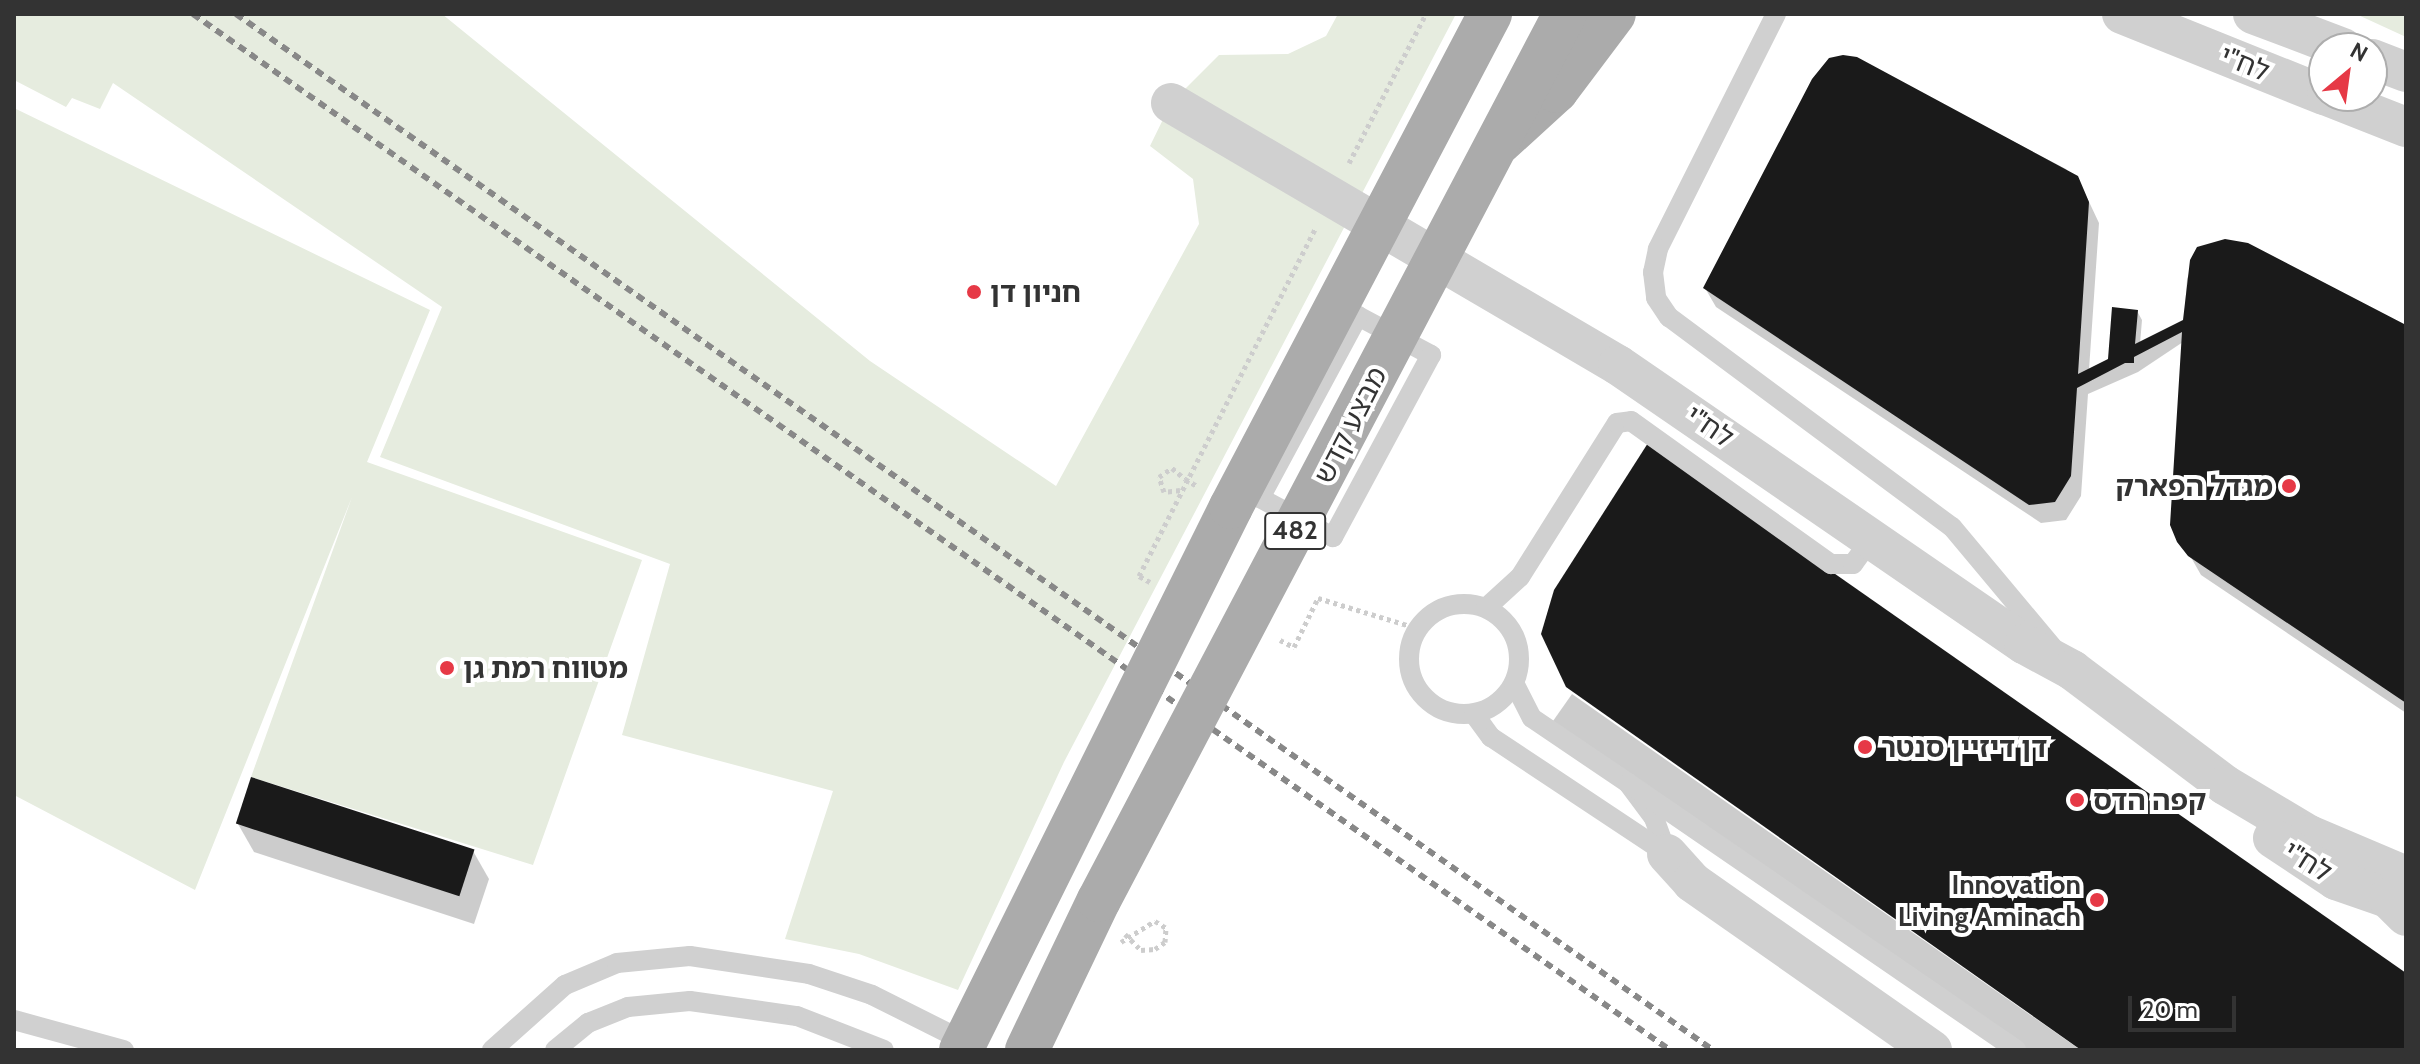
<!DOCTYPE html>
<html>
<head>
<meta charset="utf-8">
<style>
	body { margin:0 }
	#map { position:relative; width:2420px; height:1064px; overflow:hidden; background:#fff; font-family:Cabin,"Noto Sans Hebrew",sans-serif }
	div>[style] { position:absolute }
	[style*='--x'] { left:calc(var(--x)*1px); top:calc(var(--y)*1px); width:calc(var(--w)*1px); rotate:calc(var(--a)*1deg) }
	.green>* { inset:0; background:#e6ecdf }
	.shadow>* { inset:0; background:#0003; transform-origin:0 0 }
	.building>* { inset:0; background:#1a1a1a; transform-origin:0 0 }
	.path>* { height:5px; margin-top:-2.5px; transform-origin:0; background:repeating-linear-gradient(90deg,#cdcdcd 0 4px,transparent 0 8px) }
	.lane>* { height:20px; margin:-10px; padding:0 10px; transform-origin:10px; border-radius:10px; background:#d0d0d0 }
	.lane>.ring { margin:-10px; padding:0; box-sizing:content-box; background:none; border:20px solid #d0d0d0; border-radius:50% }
	.street>* { height:40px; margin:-20px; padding:0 20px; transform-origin:20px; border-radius:20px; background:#d0d0d0 }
	.primary>* { height:44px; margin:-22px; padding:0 22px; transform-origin:22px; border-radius:22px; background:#ababab }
	.rail>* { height:6px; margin-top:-3px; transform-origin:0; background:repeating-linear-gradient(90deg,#888 0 8px,transparent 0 14px) }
	.path-bridge>* { height:5px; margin-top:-2.5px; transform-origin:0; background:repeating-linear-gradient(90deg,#cdcdcd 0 4px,transparent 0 8px) }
	.primary-bridge>* { height:44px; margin:-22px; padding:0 22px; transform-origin:22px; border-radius:22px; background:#ababab }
	.dots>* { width:22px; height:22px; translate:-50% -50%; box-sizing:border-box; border:4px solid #fff; border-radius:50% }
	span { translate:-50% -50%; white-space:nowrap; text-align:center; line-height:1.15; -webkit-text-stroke:8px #fff; paint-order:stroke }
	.shield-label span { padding:2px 6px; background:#fff; border:2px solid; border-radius:6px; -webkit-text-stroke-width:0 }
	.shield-label { font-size:26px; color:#333; font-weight:700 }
	.street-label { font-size:28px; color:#333 }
	.poi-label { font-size:28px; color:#333; font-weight:700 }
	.left { translate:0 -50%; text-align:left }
	.right { translate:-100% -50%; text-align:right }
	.frame { position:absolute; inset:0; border:16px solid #333; pointer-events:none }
	.north { position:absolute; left:2308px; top:32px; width:80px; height:80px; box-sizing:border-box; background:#fff; border:2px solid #adadad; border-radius:50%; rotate:29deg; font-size:22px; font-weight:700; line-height:32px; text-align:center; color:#333 }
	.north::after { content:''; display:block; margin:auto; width:28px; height:36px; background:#e63946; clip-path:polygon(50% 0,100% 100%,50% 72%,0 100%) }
	.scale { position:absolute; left:2128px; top:996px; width:108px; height:36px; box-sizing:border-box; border:4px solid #333; border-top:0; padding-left:10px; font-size:24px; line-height:28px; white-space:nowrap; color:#333; -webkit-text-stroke:6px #fff; paint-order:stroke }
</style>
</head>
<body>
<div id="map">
	<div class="green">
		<i style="clip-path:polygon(14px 14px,442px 14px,870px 361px,1056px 486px,1199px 224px,1193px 179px,1150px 146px,1171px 103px,1219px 55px,1288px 54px,1326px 36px,1338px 14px,1456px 14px,1064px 762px,958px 990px,859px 954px,785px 939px,833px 791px,622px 735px,670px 564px,380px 457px,442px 307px,113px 83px,100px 109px,72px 98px,66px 107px,14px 80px)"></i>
		<i style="clip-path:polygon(2356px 14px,2406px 14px,2406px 37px)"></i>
		<i style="clip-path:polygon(14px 108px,430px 310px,367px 462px,642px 560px,533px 865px,251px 777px,352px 497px,195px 890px,14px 795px)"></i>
	</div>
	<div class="shadow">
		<i style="clip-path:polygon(1856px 59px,2066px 169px,2083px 189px,2099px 223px,2089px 370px,2109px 360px,2137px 311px,2142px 320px,2140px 344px,2184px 321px,2187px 279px,2199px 249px,2406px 327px,2406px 713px,2201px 575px,2172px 524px,2183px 342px,2138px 372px,2088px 394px,2081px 496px,2066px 520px,2041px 523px,1716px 307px,1705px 288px)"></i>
		<i style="left:1572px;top:694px;width:620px;height:34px;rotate:35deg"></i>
		<i style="clip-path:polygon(238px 824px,473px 851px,489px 879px,474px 924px,254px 852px)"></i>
	</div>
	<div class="building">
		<i style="clip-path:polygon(1843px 55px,1857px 57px,2078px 176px,2089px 202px,2078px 374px,2108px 359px,2112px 307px,2138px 310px,2135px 344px,2183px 320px,2190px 260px,2197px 247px,2225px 239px,2248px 243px,2406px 325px,2406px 703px,2188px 556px,2177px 542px,2170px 525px,2182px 332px,2134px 357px,2134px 363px,2125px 363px,2077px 388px,2071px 476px,2055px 502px,2029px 505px,1703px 288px,1812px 79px,1829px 58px)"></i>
		<i style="clip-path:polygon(1648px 443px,2406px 973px,2406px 1050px,2081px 1050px,1566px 687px,1541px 634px,1554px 590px)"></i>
		<i style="left:251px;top:777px;width:235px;height:49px;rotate:18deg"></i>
	</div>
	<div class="path">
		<i style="--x:1349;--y:163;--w:168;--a:-62.7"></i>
		<i style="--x:1180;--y:490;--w:16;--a:173"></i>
		<i style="--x:1164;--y:492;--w:16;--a:-108"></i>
		<i style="--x:1159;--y:477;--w:16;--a:-35"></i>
		<i style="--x:1172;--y:468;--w:17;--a:40"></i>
		<i style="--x:1150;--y:582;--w:13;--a:-151"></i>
		<i style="--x:1139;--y:576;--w:389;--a:-63.1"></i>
		<i style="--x:1280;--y:640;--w:16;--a:27"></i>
		<i style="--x:1294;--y:647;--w:55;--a:-63.9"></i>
		<i style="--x:1318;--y:598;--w:103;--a:16.9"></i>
		<i style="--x:1121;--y:942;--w:40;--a:-32"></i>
		<i style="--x:1155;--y:921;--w:13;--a:32"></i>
	</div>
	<div class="lane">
		<i style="--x:1776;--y:14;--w:263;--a:116.7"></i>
		<i style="--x:1658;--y:249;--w:24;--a:102"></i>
		<i style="--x:1653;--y:272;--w:26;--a:83"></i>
		<i style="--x:1656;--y:298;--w:23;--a:56"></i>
		<i style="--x:1669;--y:317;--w:352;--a:36.6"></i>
		<i style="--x:1952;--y:527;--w:159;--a:50.1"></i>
		<i style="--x:1358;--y:316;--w:83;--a:28.1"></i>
		<i style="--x:1431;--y:355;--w:207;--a:118.3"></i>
		<i style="--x:1333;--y:537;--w:83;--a:-151.9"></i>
		<i style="--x:1260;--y:498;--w:207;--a:-61.7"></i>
		<i class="ring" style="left:1409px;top:604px;width:90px;height:90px"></i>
		<i style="--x:1486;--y:608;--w:46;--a:-42.4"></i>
		<i style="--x:1520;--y:577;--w:182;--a:-57.8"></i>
		<i style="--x:1617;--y:423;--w:14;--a:-8"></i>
		<i style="--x:1631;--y:421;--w:246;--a:35.6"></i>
		<i style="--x:1831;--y:564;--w:22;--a:0"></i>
		<i style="--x:1853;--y:564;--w:32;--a:-54"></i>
		<i style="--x:1514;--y:683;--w:39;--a:63"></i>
		<i style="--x:1532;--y:718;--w:116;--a:34.1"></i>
		<i style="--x:1628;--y:783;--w:44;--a:53.4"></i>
		<i style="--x:1654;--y:818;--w:38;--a:70"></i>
		<i style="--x:1474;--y:714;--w:29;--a:54"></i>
		<i style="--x:1491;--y:737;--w:211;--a:33.6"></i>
		<i style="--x:1628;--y:783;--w:471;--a:34.5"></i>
		<i style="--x:14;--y:1020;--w:114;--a:15.3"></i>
		<i style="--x:492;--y:1050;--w:98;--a:-41.7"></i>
		<i style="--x:565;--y:985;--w:56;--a:-22.9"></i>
		<i style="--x:617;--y:963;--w:73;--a:-5.5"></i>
		<i style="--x:690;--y:956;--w:120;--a:8.6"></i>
		<i style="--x:809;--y:974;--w:66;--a:18.4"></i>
		<i style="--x:872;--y:995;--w:110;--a:26.6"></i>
		<i style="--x:555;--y:1050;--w:43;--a:-39.3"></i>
		<i style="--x:588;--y:1023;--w:43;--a:-21.8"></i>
		<i style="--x:628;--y:1007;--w:62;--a:-5.5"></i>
		<i style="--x:690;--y:1001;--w:108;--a:8"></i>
		<i style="--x:797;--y:1016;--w:93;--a:21.3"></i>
	</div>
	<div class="street">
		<i style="--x:2122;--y:14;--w:218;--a:21.9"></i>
		<i style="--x:2253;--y:14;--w:96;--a:20.7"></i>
		<i style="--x:2372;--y:59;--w:36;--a:21"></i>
		<i style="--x:2327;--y:96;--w:85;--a:21.4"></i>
		<i style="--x:1171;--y:103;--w:518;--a:30.38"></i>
		<i style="--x:1618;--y:365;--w:493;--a:34.5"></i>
		<i style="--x:2024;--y:644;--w:55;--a:28.4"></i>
		<i style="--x:2072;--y:670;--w:191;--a:36.9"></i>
		<i style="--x:2225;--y:785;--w:98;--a:30.8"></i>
		<i style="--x:2309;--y:835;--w:105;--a:22.9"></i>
		<i style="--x:2273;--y:838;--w:76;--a:33.7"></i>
		<i style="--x:2336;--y:880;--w:55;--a:19.1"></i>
		<i style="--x:2388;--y:898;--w:25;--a:45"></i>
		<i style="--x:1667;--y:854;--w:38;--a:48"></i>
		<i style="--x:1692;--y:882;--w:293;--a:35"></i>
	</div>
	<div class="primary">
		<i style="--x:1500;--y:142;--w:76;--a:-42.3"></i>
		<i style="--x:1556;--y:91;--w:96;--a:-53"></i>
	</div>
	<div class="rail">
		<i style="--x:193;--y:14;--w:1804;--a:35.05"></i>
		<i style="--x:236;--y:14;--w:1804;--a:35.05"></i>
	</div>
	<div class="path-bridge">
		<i style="--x:1185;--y:479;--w:14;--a:30"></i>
		<i style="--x:1125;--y:934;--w:23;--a:45"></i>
		<i style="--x:1141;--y:950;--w:14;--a:-4"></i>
		<i style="--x:1155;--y:949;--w:12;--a:-35"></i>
		<i style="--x:1165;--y:942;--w:14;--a:-86"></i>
	</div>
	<div class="primary-bridge">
		<i style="--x:961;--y:1050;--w:606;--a:-63.56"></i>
		<i style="--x:1231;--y:507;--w:557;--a:-62.28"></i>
		<i style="--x:1027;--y:1050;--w:166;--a:-64.4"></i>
		<i style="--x:1099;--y:900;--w:1001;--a:-62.26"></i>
	</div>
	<div class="dots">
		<i style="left:974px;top:292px;background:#e63946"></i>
		<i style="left:2289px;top:486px;background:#e63946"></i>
		<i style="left:447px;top:668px;background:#e63946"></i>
		<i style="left:1865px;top:747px;background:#e63946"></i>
		<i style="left:2077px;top:800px;background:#e63946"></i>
		<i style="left:2097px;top:900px;background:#e63946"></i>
	</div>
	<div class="shield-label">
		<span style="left:1295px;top:531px">482</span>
	</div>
	<div class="street-label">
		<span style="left:2245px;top:63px;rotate:22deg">לח"י</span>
		<span style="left:1350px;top:425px;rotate:-63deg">מבצע קדש</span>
		<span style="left:1710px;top:426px;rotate:34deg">לח"י</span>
		<span style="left:2308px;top:861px;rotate:32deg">לח"י</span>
	</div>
	<div class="poi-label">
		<span class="left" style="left:990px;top:292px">חניון דן</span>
		<span class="right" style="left:2273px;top:486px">מגדל הפארק</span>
		<span class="left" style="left:463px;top:668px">מטווח רמת גן</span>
		<span class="left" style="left:1881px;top:747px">דן דיזיין סנטר</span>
		<span class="left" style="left:2093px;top:800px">קפה הדס</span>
		<span class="right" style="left:2081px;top:900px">Innovation<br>Living Aminach</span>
	</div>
	<div class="frame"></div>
	<div class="north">N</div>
	<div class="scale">20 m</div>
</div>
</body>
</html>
